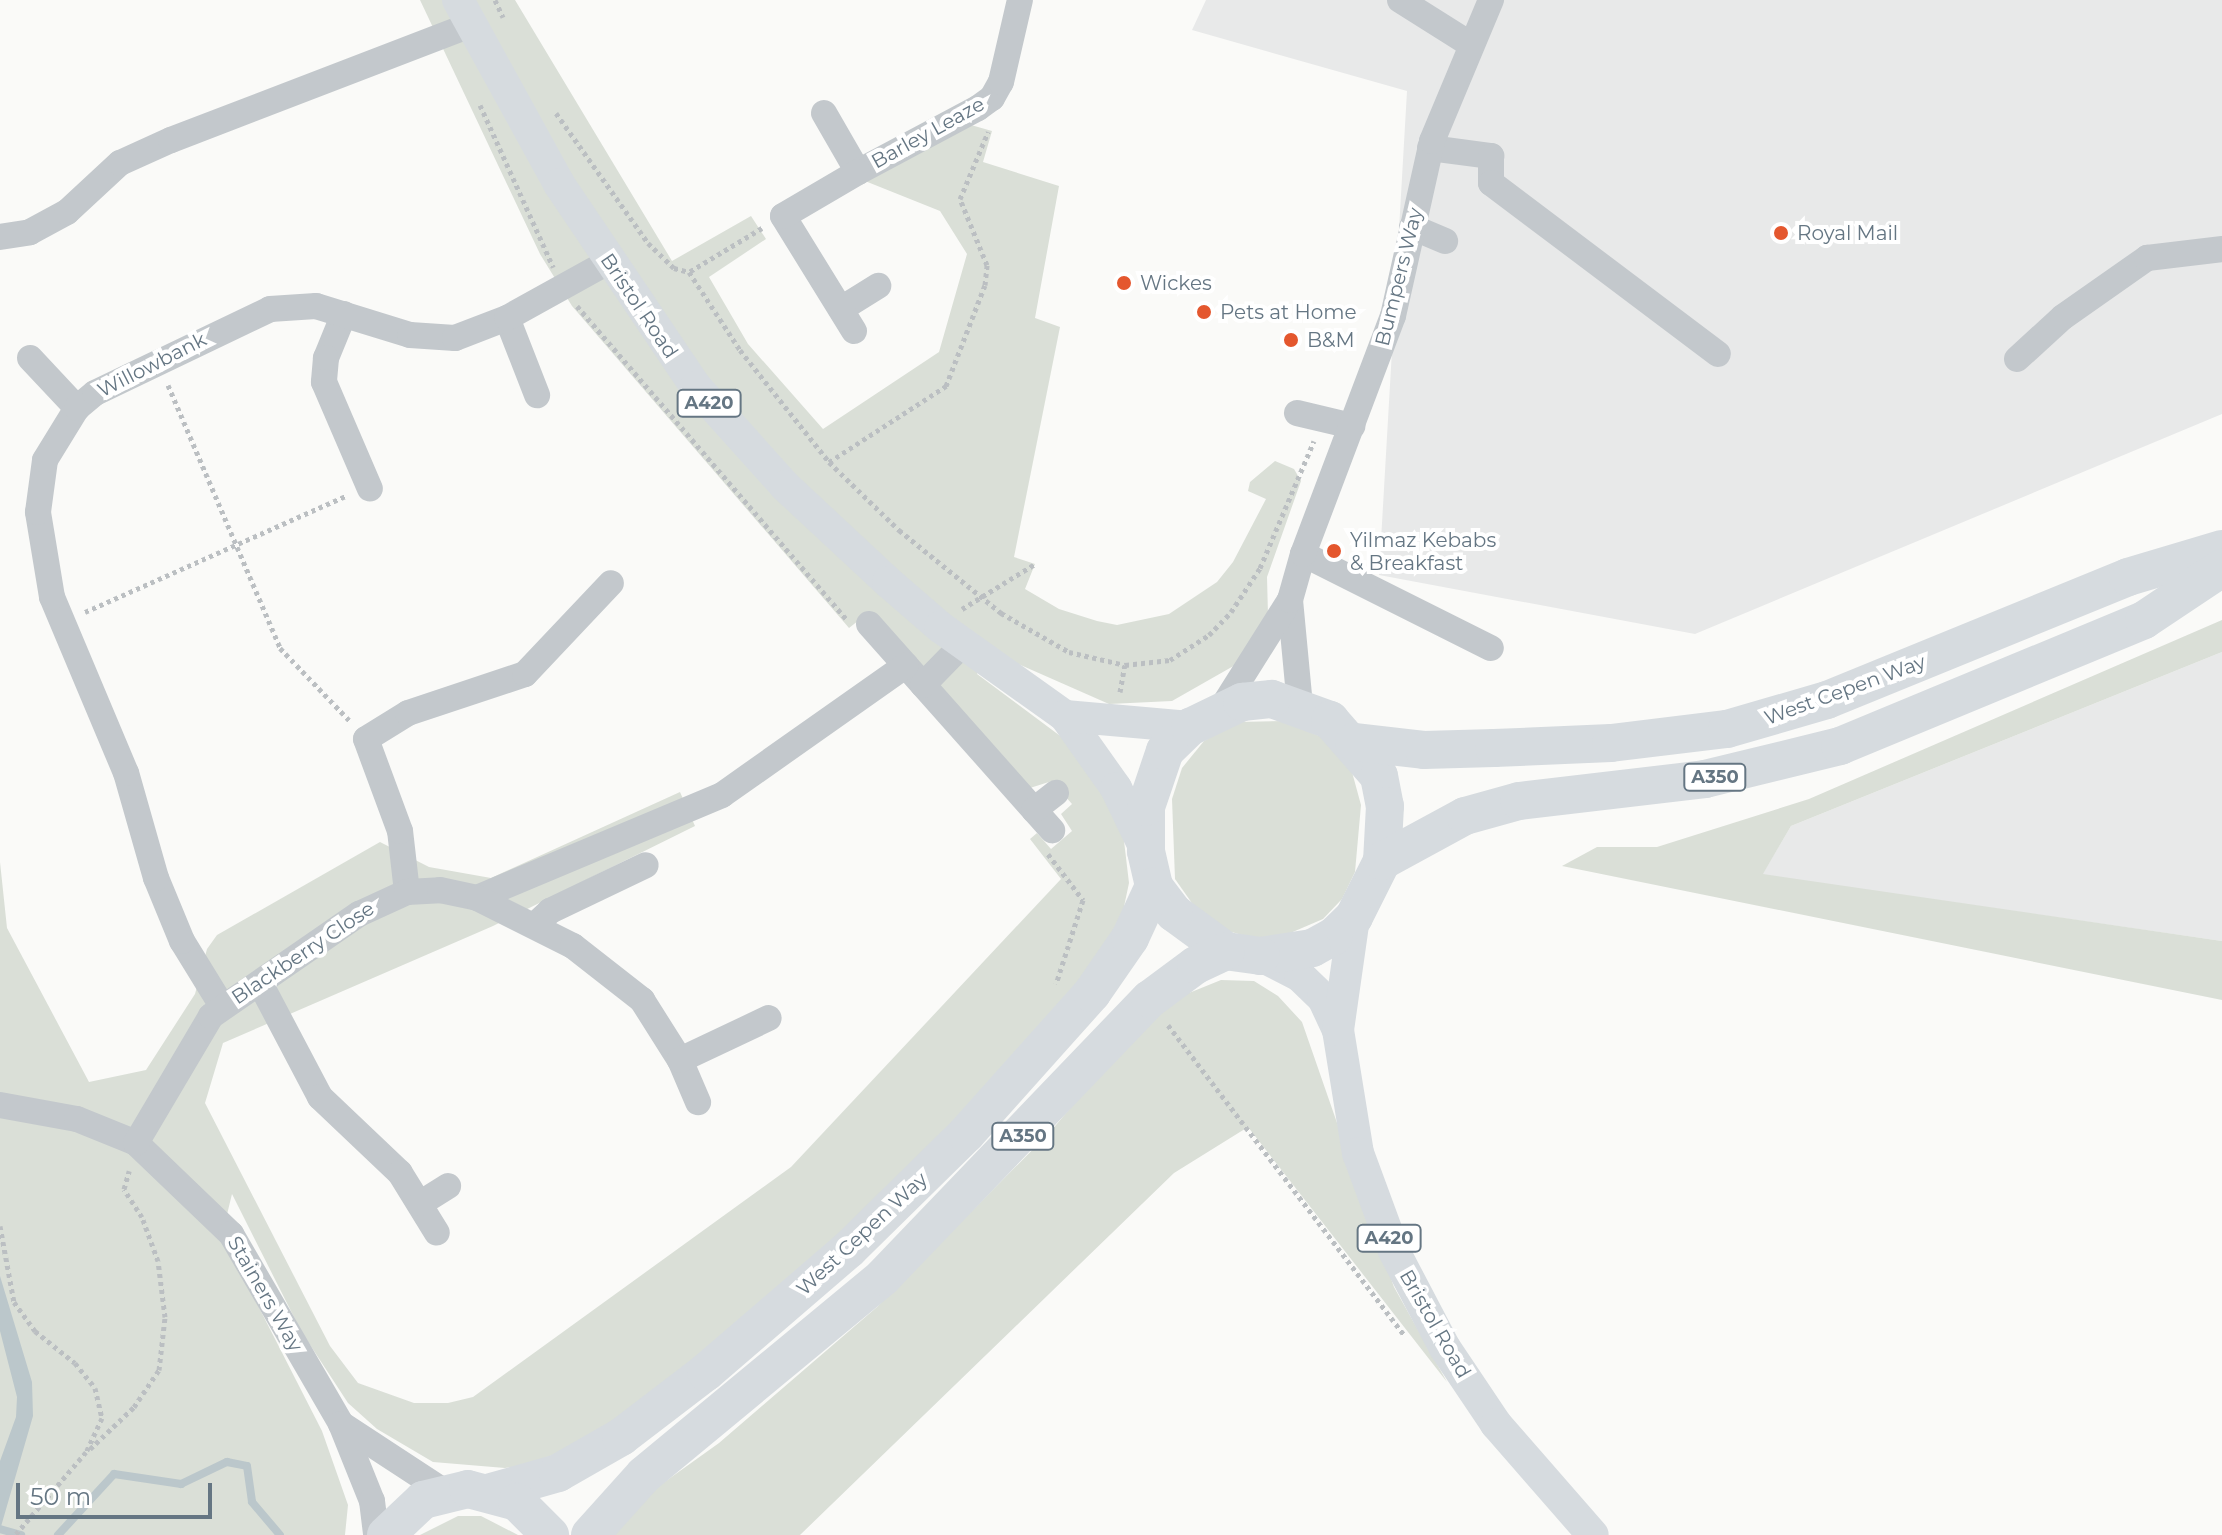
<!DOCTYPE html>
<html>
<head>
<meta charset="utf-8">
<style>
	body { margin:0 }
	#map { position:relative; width:2222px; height:1535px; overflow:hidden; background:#fafaf8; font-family:Montserrat,sans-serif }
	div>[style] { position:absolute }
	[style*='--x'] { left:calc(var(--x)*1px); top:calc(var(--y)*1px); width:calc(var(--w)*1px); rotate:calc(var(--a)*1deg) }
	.built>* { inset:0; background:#e8e9e9 }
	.green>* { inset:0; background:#dadfd7 }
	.water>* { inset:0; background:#bbc7cb }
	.stream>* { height:8px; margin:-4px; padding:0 4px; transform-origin:4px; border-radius:4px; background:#bbc7cb }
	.path>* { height:5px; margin-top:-2.5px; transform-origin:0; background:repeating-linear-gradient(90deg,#bbbfc2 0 4px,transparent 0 8px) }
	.minor>* { height:26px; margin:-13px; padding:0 13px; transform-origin:13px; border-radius:13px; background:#c3c8cc }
	.major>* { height:32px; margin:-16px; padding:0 16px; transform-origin:16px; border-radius:16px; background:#d6dbdf }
	.highway>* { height:38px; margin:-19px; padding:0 19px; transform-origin:19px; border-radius:19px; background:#d6dbdf }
	.dots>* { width:22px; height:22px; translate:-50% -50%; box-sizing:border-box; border:4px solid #fff; border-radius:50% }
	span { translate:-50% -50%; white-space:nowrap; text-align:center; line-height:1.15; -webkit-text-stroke:8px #fff; paint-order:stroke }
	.shield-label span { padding:2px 6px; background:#fff; border:2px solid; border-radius:6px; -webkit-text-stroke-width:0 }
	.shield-label { font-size:18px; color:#657683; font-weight:700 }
	.street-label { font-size:20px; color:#657683 }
	.poi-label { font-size:20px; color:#657683 }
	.left { translate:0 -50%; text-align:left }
	.scale { position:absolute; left:16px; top:1483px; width:196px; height:36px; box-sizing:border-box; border:4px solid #657683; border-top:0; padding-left:10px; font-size:24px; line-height:28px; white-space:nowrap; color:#657683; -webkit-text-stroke:6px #fff; paint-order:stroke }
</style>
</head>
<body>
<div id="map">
	<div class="built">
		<i style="clip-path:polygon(1206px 0,2222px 0,2222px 414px,1695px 634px,1379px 575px,1407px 91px,1192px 30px)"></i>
		<i style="clip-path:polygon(2222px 652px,2222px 941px,1762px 875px,1791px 826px)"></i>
	</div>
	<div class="green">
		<i style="clip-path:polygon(420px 0,515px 0,672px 261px,751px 216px,766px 239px,709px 277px,748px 344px,823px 429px,939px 352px,967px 254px,940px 211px,865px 181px,971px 125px,992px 131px,983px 162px,1059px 186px,1035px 318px,1060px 327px,1014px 557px,1035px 564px,1025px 589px,1059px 609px,1097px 621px,1117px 625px,1169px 614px,1217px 582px,1233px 562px,1266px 499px,1248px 491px,1250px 482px,1275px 461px,1294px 469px,1301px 481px,1267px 577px,1268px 615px,1237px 664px,1172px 701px,1109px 704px,989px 651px,977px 674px,1075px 747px,1122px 824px,1129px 883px,1118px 935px,1008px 1075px,758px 1309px,596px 1437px,528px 1465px,505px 1468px,433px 1462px,377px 1429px,348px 1403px,301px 1331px,232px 1194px,222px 1235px,322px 1431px,348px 1505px,345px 1535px,0 1535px,0 862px,7px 928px,89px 1082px,146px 1070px,195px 994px,207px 949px,217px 935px,380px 842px,429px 867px,491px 878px,680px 792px,695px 826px,493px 926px,223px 1043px,205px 1103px,330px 1346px,358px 1383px,414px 1403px,448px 1403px,473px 1397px,791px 1167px,1061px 879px,1030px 839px,1037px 833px,1051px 849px,1072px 831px,1061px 814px,1072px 804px,1052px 781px,1030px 788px,868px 613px,849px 628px,572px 306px,540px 254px)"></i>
		<i style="clip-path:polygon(2222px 620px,2222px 652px,1791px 826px,1763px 874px,2222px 941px,2222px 1000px,1562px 866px,1597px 847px,1657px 847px,1809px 799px)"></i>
		<i style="clip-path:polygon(1284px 721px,1326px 739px,1352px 772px,1361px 805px,1355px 872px,1342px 899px,1323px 919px,1274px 940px,1249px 937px,1221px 929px,1194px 906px,1175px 879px,1172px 799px,1182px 768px,1204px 741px,1237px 722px)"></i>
		<i style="clip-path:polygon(1221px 980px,1254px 981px,1278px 996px,1302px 1022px,1394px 1287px,1447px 1382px,1248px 1127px,1174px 1173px,800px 1535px,610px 1535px,624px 1511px,719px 1443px,877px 1307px,1050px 1132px,1128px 1040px,1184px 995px)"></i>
		<i style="clip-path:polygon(458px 1516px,481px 1516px,518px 1535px,420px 1535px)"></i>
	</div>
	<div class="water">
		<i style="clip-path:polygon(0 1276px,32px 1382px,33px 1416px,0 1530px,0 1461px,16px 1417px,17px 1397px,0 1331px)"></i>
	</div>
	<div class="stream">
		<i style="--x:0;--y:1529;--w:22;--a:16"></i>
		<i style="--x:58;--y:1535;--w:83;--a:-47.4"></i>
		<i style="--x:114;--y:1474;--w:68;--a:8.5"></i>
		<i style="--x:181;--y:1484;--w:51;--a:-25.6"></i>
		<i style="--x:227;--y:1462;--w:20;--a:11"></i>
		<i style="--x:247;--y:1466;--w:36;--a:82"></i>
		<i style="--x:252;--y:1502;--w:43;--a:49.7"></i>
	</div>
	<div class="path">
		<i style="--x:495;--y:0;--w:19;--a:65"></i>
		<i style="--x:480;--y:105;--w:178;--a:65.7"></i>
		<i style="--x:556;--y:113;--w:159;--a:54.7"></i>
		<i style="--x:648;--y:243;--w:36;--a:44"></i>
		<i style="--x:674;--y:268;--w:16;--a:15"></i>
		<i style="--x:762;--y:228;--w:85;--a:148.9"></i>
		<i style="--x:689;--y:272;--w:93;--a:56.8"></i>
		<i style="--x:740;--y:350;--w:143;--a:51.5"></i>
		<i style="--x:829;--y:462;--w:98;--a:44.2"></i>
		<i style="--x:899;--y:530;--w:132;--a:39.1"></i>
		<i style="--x:1001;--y:613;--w:78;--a:29.8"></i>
		<i style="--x:1069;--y:652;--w:57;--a:13.1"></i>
		<i style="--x:577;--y:306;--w:414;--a:49.3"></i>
		<i style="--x:168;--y:385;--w:286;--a:66.9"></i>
		<i style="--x:280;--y:648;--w:100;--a:46.2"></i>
		<i style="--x:829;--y:462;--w:140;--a:-33"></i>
		<i style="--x:946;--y:386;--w:108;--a:-68.9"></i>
		<i style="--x:985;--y:285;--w:20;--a:-84"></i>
		<i style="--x:987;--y:265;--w:71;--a:-112.2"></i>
		<i style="--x:960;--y:199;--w:73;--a:-67.3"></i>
		<i style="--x:962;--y:609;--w:86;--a:-31.7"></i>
		<i style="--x:85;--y:612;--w:286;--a:-24"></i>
		<i style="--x:1120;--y:692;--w:27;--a:-80"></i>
		<i style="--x:1125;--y:665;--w:45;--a:-6.3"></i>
		<i style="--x:1170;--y:660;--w:46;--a:-32.7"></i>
		<i style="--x:1209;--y:635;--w:32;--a:-46"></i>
		<i style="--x:1231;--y:612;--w:53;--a:-56.6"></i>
		<i style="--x:1260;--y:568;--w:138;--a:-67"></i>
		<i style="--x:1048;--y:854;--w:58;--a:52.7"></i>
		<i style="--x:1083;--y:900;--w:88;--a:107.8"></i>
		<i style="--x:1168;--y:1025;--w:390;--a:52.7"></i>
		<i style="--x:0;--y:1226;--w:77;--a:79.6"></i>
		<i style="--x:14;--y:1302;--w:36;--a:54"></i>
		<i style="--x:35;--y:1331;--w:51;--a:38.7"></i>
		<i style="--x:75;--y:1363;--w:32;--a:51"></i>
		<i style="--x:95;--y:1388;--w:31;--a:77"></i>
		<i style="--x:102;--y:1418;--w:38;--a:115"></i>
		<i style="--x:86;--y:1452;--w:109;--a:130.5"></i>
		<i style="--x:90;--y:1449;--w:61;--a:-43.7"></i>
		<i style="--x:134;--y:1407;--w:45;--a:-56"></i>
		<i style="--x:159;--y:1370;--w:53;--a:-83.5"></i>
		<i style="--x:165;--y:1317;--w:56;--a:-97.1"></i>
		<i style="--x:158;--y:1261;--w:47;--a:-110"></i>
		<i style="--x:142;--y:1217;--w:33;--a:-123"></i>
		<i style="--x:124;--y:1189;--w:19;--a:-74"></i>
	</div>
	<div class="minor">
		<i style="--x:1400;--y:0;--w:83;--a:32.2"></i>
		<i style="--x:824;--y:113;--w:68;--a:60"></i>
		<i style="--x:858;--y:172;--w:136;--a:-28.1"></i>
		<i style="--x:978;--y:108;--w:17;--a:-36"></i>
		<i style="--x:992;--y:98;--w:18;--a:-61"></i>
		<i style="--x:1001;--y:82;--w:84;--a:-77"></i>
		<i style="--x:1430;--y:148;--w:62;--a:7.5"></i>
		<i style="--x:1491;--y:156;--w:27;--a:90"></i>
		<i style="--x:1491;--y:183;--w:284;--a:37"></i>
		<i style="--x:1412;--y:227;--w:36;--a:23"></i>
		<i style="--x:0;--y:237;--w:30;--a:-9"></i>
		<i style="--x:30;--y:232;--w:42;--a:-28.4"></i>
		<i style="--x:67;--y:212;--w:72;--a:-42.8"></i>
		<i style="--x:120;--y:163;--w:56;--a:-24.3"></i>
		<i style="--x:171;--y:140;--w:321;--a:-21"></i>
		<i style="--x:841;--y:309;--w:44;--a:-31.9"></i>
		<i style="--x:344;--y:314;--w:48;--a:112.2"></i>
		<i style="--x:326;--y:358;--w:24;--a:95"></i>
		<i style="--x:324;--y:382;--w:116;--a:66.7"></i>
		<i style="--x:507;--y:318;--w:83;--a:68.7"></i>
		<i style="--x:854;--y:331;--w:135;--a:-121.7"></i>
		<i style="--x:783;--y:216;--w:87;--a:-30.4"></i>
		<i style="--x:30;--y:358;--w:69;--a:46.8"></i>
		<i style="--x:2017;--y:359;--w:62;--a:-42.4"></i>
		<i style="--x:2063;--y:317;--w:103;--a:-35.1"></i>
		<i style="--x:2147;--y:258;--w:76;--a:-6.8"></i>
		<i style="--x:1297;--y:413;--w:57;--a:13.3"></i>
		<i style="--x:1303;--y:554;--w:210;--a:26.6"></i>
		<i style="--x:1290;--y:600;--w:106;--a:84.6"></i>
		<i style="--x:869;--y:624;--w:276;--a:48.4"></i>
		<i style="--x:923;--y:685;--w:57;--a:-45.7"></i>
		<i style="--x:1220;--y:711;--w:131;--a:-57.8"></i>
		<i style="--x:1290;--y:600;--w:48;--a:-74.2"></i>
		<i style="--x:1303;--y:554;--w:254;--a:-69.3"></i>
		<i style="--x:1393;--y:316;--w:179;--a:-77.4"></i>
		<i style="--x:1432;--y:141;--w:153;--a:-67.3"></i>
		<i style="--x:1034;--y:810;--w:28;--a:-38"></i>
		<i style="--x:407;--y:892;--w:61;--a:-96.5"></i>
		<i style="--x:400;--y:831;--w:98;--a:-110.3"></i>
		<i style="--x:366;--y:739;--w:49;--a:-31.8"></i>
		<i style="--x:408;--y:713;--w:123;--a:-18.4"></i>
		<i style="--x:525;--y:674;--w:125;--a:-46.6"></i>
		<i style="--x:477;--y:898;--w:266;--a:-22.8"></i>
		<i style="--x:722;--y:795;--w:225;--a:-35.2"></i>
		<i style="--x:535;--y:925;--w:21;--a:-43"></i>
		<i style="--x:550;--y:911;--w:106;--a:-25.6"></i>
		<i style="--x:260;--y:983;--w:129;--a:62.2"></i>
		<i style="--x:320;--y:1097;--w:110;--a:43.5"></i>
		<i style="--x:400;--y:1173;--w:70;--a:58.3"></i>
		<i style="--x:222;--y:1006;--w:76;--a:-121.6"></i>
		<i style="--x:182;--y:941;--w:68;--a:-112.4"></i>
		<i style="--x:156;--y:878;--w:109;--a:-105.9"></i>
		<i style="--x:126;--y:773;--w:191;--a:-112.8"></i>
		<i style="--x:52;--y:597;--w:86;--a:-99.4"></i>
		<i style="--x:38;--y:512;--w:52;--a:-82.3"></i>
		<i style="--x:45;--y:460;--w:61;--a:-58.4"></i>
		<i style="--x:77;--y:408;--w:23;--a:-40"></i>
		<i style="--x:95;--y:393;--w:194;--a:-25.6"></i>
		<i style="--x:270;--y:309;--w:46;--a:-3.7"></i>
		<i style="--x:316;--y:306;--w:98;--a:17.1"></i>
		<i style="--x:410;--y:335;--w:45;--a:3.8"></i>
		<i style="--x:455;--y:338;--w:56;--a:-21"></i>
		<i style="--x:507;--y:318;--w:115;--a:-29"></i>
		<i style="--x:680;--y:1060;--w:46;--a:66.8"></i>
		<i style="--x:0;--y:1105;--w:78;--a:10.3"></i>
		<i style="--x:77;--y:1119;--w:64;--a:22.1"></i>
		<i style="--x:136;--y:1143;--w:132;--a:43.8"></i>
		<i style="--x:231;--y:1234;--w:220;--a:59.9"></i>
		<i style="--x:341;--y:1424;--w:83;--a:68.1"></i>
		<i style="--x:372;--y:1501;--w:34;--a:83"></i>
		<i style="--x:136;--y:1143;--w:147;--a:-59.4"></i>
		<i style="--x:211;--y:1016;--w:180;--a:-34.6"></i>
		<i style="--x:359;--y:914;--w:53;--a:-24.6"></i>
		<i style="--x:407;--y:892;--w:33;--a:-3"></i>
		<i style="--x:440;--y:890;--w:38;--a:12"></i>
		<i style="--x:477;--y:898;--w:107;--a:26.6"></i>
		<i style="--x:573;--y:946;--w:88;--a:38"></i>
		<i style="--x:642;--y:1000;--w:71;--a:57.7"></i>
		<i style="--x:680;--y:1060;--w:98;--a:-25.3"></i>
		<i style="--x:421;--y:1203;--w:32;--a:-32"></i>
		<i style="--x:341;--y:1424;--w:124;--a:33.2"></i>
	</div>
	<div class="major">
		<i style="--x:458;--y:0;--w:210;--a:61.2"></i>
		<i style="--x:559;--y:184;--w:245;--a:56"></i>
		<i style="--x:696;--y:387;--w:133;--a:48"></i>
		<i style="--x:785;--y:486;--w:141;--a:43"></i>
		<i style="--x:888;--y:582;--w:69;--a:40.9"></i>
		<i style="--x:940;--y:627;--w:153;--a:35.5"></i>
		<i style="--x:1065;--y:716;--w:88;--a:54.7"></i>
		<i style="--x:1116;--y:788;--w:70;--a:64.5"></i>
		<i style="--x:1065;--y:716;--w:125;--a:5"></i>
		<i style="--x:1261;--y:956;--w:44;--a:27.1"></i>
		<i style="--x:1300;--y:976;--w:32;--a:44"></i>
		<i style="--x:1323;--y:998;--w:35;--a:65"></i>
		<i style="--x:1338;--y:1030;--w:125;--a:80.8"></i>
		<i style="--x:1358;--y:1153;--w:104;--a:69.8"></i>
		<i style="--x:1394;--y:1251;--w:110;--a:62.3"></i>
		<i style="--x:1445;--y:1348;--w:92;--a:56.1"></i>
		<i style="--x:1496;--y:1424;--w:147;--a:48.9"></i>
		<i style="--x:1338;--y:1030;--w:114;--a:-81.9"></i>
	</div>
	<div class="highway">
		<i style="--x:1272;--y:699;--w:62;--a:19.9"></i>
		<i style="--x:1330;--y:720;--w:74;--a:48.8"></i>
		<i style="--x:1379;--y:776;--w:31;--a:79"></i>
		<i style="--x:1385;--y:806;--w:55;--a:93.1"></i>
		<i style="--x:1382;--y:861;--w:63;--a:116.6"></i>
		<i style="--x:1354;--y:917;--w:28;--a:136"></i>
		<i style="--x:1334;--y:936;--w:25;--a:151"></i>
		<i style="--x:1312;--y:948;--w:52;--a:171.1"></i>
		<i style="--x:1261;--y:956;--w:35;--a:-172"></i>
		<i style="--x:1226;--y:951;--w:64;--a:-143.8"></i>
		<i style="--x:1174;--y:913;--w:34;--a:-127"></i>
		<i style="--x:1154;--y:886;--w:36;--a:-103"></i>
		<i style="--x:1146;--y:851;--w:44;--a:-90"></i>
		<i style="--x:1146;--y:807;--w:59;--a:-71.3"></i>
		<i style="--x:1165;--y:751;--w:35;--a:-44"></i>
		<i style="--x:1190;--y:727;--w:58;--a:-25.7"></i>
		<i style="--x:1242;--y:702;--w:30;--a:-6"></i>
		<i style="--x:1354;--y:742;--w:70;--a:6.5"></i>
		<i style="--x:1424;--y:750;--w:70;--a:-1.6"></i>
		<i style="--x:1494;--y:748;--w:117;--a:-2.4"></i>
		<i style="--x:1611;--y:743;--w:117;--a:-6.9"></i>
		<i style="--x:1727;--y:729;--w:104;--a:-16.2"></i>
		<i style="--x:1827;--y:700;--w:325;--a:-22.2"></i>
		<i style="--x:2128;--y:577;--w:98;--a:-16.6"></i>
		<i style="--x:1382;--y:861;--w:94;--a:-28.5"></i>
		<i style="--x:1465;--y:816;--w:56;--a:-15.5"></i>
		<i style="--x:1519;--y:801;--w:187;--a:-6.7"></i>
		<i style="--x:1705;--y:779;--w:139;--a:-13.7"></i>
		<i style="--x:1840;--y:746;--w:329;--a:-22.5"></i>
		<i style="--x:2144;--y:620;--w:94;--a:-33.7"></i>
		<i style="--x:491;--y:1492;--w:70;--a:-15.8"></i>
		<i style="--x:558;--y:1473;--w:73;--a:-29.7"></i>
		<i style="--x:621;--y:1437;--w:107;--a:-37.4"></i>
		<i style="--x:706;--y:1372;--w:189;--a:-40.7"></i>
		<i style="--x:849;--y:1249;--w:164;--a:-44.5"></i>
		<i style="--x:966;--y:1134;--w:189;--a:-48.2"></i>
		<i style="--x:1092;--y:993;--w:67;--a:-55.4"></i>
		<i style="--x:1130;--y:938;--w:57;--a:-65.2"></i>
		<i style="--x:386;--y:1535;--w:51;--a:-43.4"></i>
		<i style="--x:423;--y:1500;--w:46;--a:-13.7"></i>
		<i style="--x:468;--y:1489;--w:51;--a:14.9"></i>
		<i style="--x:517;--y:1502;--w:47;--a:45"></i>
		<i style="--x:590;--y:1535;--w:81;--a:-48"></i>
		<i style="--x:644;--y:1475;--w:310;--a:-39.6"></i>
		<i style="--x:883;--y:1277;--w:385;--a:-46.2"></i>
		<i style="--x:1150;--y:999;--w:57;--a:-36.5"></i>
		<i style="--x:1196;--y:965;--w:33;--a:-25"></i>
	</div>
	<div class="dots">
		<i style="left:1781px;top:233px;background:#e4572e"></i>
		<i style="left:1124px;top:283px;background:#e4572e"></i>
		<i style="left:1204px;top:312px;background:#e4572e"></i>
		<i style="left:1291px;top:340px;background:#e4572e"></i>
		<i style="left:1334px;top:551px;background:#e4572e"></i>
	</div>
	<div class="shield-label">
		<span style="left:709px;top:403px">A420</span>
		<span style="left:1715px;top:777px">A350</span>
		<span style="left:1023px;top:1136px">A350</span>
		<span style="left:1389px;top:1238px">A420</span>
	</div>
	<div class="street-label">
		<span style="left:928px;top:133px;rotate:-29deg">Barley Leaze</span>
		<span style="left:1399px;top:277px;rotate:-76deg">Bumpers Way</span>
		<span style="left:639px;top:306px;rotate:56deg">Bristol Road</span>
		<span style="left:152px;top:365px;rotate:-27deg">Willowbank</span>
		<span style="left:1845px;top:690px;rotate:-20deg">West Cepen Way</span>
		<span style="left:303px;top:953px;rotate:-34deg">Blackberry Close</span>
		<span style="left:862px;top:1234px;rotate:-43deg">West Cepen Way</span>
		<span style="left:265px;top:1294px;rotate:60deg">Stainers Way</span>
		<span style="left:1435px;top:1324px;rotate:60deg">Bristol Road</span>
	</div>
	<div class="poi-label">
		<span class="left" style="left:1797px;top:233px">Royal Mail</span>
		<span class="left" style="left:1140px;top:283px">Wickes</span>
		<span class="left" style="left:1220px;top:312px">Pets at Home</span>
		<span class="left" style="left:1307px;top:340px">B&amp;M</span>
		<span class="left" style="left:1350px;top:552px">Yilmaz Kebabs<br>&amp; Breakfast</span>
	</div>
	<div class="scale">50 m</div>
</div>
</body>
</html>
